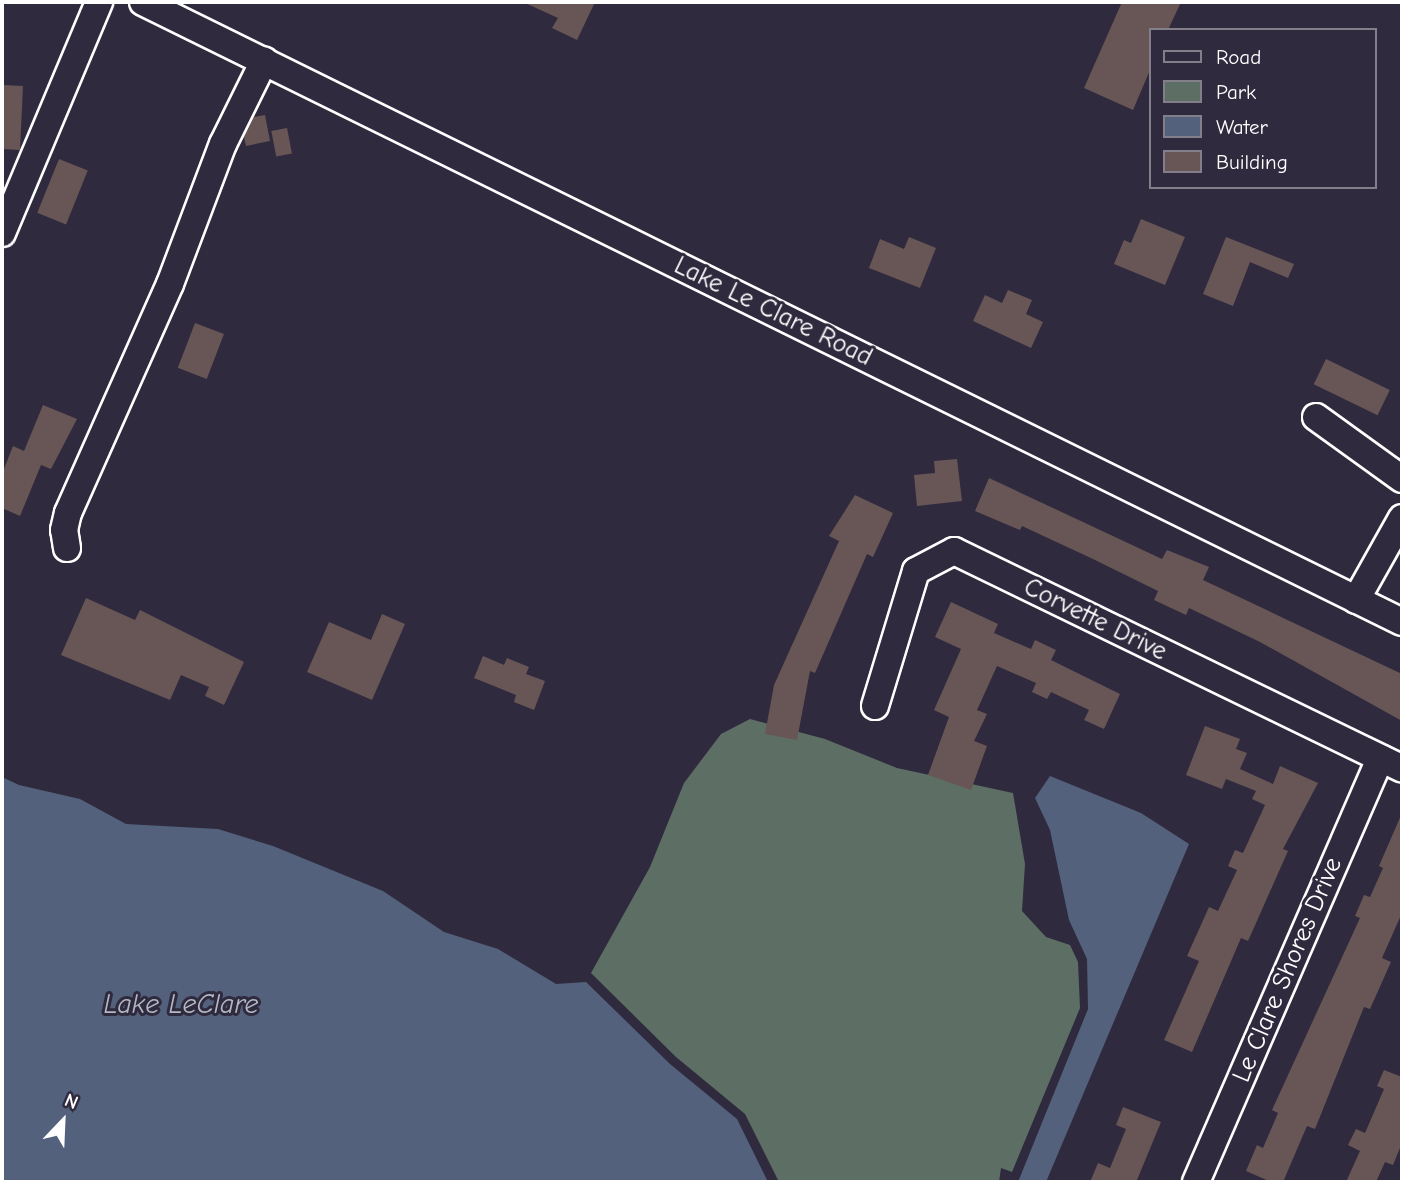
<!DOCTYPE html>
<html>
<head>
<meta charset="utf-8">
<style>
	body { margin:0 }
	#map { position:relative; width:1404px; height:1184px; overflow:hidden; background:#2f2a3d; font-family:"Comic Neue",sans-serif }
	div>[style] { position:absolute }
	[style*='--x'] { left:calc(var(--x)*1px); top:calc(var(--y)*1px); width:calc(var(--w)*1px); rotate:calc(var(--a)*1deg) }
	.green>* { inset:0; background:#5d6e65 }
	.water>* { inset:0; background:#53617d }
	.building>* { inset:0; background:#685656; transform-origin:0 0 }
	.roads { filter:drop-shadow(2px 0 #fff) drop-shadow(-2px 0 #fff) drop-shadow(0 2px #fff) drop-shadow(0 -2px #fff) }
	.minor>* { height:26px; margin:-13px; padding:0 13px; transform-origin:13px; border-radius:13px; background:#2f2a3d }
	span { translate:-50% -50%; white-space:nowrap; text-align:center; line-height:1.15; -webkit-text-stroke:6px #2f2a3d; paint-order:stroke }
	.street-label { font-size:26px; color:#fff }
	.water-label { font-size:28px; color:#b2b8c4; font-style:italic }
	.frame { position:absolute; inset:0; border:4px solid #fff; pointer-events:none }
	.legend { position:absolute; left:1149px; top:28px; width:228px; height:161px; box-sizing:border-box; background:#2f2a3d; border:2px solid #827f8b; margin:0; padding:9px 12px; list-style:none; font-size:21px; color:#fff }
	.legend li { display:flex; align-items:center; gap:14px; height:35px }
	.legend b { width:35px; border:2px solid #827f8b }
	.north { position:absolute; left:28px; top:1086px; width:70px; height:70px; -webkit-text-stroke:5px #2f2a3d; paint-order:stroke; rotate:23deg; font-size:19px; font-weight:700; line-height:28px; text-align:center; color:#fff }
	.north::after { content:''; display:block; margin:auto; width:24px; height:32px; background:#fff; clip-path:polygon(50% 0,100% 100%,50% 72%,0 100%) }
</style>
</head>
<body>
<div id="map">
	<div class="green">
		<i style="clip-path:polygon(750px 719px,825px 739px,897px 768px,1013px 793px,1025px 864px,1022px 911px,1046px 937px,1070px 945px,1078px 962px,1080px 1008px,1012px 1172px,1001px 1168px,999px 1182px,779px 1182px,745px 1114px,676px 1057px,591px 973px,650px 867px,684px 783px,721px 734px)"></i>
	</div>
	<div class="water">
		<i style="clip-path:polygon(1050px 776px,1141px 813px,1189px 844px,1046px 1182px,1018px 1182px,1088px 1009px,1087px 959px,1069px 920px,1050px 830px,1035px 798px)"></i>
		<i style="clip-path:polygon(2px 777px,19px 785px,80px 799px,126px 824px,218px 829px,273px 846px,383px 891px,444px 932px,498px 949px,556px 984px,586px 982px,670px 1064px,737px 1119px,768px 1182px,2px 1182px)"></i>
	</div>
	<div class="building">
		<i style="clip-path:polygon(523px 2px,595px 2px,577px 40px,552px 28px,558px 18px)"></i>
		<i style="clip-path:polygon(1122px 2px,1181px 2px,1168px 30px,1150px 30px,1150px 70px,1133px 110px,1084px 88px)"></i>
		<i style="clip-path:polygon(2px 85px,23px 86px,20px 150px,2px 149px)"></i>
		<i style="clip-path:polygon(265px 115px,270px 141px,246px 146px,244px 137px,254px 117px)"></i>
		<i style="left:287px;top:128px;width:26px;height:16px;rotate:79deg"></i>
		<i style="left:59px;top:159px;width:31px;height:58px;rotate:22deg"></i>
		<i style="clip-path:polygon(1141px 219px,1185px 237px,1165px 285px,1114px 264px,1124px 240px,1131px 243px)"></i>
		<i style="clip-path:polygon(909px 237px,936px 248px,920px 288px,869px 268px,880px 239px,904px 249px)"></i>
		<i style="clip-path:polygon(1226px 237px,1294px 264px,1288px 278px,1250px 262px,1233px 306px,1203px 294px)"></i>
		<i style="clip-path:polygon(1008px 290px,1032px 300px,1026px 314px,1043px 322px,1031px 348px,973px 321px,985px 295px,1002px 303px)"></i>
		<i style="left:195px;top:323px;width:31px;height:48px;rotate:21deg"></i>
		<i style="left:1326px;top:359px;width:71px;height:28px;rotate:26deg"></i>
		<i style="clip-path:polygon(43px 405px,77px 419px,51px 469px,41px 465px,20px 516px,2px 508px,2px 474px,13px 446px,24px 451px)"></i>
		<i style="clip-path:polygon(957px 459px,962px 501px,917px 506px,914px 475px,935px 473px,934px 461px)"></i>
		<i style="clip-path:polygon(989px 478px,1162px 559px,1167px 550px,1209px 567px,1203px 580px,1402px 674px,1402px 721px,1260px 642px,1189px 608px,1186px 615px,1154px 600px,1158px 591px,1093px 559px,1022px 526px,1020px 530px,975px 511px)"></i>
		<i style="clip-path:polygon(855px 495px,893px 513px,873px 557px,867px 554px,815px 673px,810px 671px,797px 740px,765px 734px,774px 685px,839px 541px,829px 536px)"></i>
		<i style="clip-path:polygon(86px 598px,135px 620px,140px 610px,244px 662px,224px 705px,205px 696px,209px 687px,181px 675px,170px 700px,61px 655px)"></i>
		<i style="clip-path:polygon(951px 602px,998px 624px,994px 633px,1031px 649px,1035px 640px,1056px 650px,1051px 660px,1120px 694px,1104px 729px,1084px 720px,1089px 710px,1051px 692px,1047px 699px,1032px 692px,1036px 683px,997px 666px,977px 710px,987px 714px,974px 741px,987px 746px,971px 790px,928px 775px,949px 717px,934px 710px,961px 649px,935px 637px)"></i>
		<i style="clip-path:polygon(382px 614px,405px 624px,372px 700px,307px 672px,329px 622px,371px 640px)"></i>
		<i style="clip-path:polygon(483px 656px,504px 665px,507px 658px,529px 667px,526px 674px,545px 681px,534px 710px,514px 702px,516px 695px,474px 678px)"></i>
		<i style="clip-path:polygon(1205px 726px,1240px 739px,1236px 749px,1247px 753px,1240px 769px,1273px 784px,1280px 766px,1318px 783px,1283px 849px,1288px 851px,1248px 941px,1241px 938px,1192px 1052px,1164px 1040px,1199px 961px,1187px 956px,1209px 907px,1218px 911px,1237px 870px,1228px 866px,1235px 850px,1243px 853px,1265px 805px,1252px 799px,1256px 791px,1226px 779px,1222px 789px,1186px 775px)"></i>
		<i style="clip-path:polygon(1402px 813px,1402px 913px,1382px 958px,1391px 962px,1370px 1009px,1364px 1007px,1315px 1129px,1307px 1126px,1283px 1182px,1271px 1182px,1246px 1171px,1257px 1145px,1263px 1148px,1278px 1113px,1272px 1110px,1360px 918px,1355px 916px,1364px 895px,1370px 897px,1383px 868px,1379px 866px)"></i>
		<i style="clip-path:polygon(1384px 1070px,1402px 1077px,1402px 1143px,1393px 1165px,1385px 1162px,1376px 1182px,1346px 1182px,1360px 1151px,1348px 1145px,1356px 1129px,1365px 1133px,1384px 1089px,1377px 1086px)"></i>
		<i style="clip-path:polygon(1123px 1107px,1161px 1122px,1137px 1180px,1142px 1182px,1090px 1182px,1098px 1163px,1110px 1168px,1126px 1129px,1116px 1125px)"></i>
	</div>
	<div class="roads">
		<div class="minor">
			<i style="--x:143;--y:2;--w:1403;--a:26.22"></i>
			<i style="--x:2;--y:233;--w:251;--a:-67.2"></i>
			<i style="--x:1316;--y:417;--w:106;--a:35.8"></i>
			<i style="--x:67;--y:548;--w:18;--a:-99"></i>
			<i style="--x:64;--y:530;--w:17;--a:-77"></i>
			<i style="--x:68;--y:513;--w:251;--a:-66"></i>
			<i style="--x:170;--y:284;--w:150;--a:-69.3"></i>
			<i style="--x:223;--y:144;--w:93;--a:-63.7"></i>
			<i style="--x:1356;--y:600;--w:94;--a:-60.7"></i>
			<i style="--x:875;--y:706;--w:141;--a:-73.1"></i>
			<i style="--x:916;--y:571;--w:43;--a:-27.8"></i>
			<i style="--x:954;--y:551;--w:498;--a:25.9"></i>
			<i style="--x:1196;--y:1182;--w:462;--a:-66.5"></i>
		</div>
	</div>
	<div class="street-label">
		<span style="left:773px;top:312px;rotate:26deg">Lake Le Clare Road</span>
		<span style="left:1095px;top:620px;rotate:26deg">Corvette Drive</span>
		<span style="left:1288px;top:970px;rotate:-67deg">Le Clare Shores Drive</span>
	</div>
	<div class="water-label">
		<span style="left:181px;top:1004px">Lake LeClare</span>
	</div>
	<div class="frame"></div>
	<ul class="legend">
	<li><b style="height:9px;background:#2f2a3d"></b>Road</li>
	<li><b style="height:19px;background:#5d6e65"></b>Park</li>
	<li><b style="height:19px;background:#53617d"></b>Water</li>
	<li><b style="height:19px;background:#685656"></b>Building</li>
	</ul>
	<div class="north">N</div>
</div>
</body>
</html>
